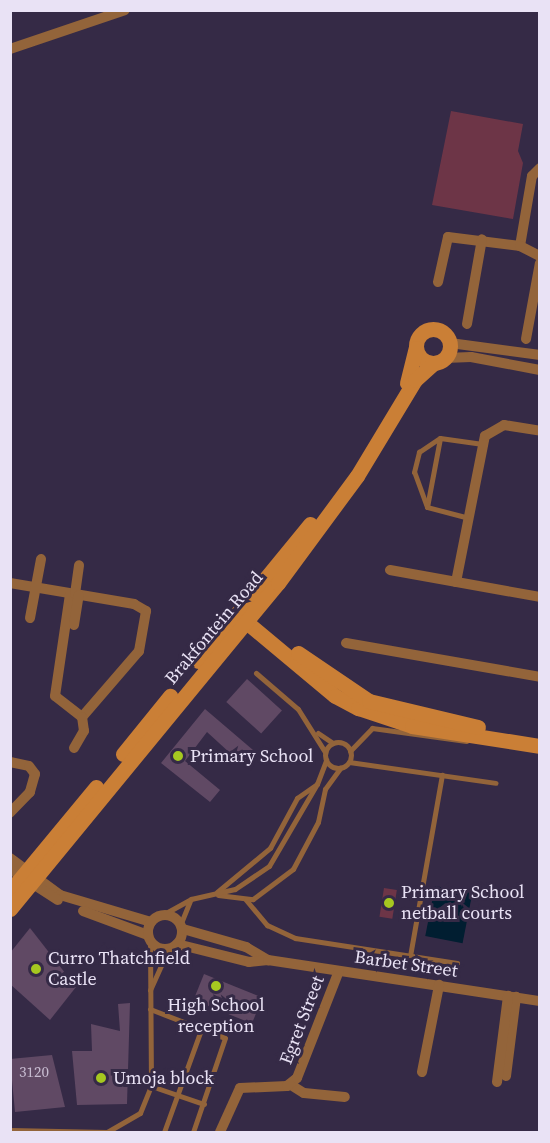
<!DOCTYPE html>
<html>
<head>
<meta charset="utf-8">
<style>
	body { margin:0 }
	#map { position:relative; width:550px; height:1143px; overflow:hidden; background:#352a46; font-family:"Source Serif 4",serif }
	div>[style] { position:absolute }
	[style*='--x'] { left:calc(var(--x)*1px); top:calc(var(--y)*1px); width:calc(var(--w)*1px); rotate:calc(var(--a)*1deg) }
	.green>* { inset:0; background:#6d3547; transform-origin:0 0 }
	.water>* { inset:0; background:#011e31; transform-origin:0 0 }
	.building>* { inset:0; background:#604964; transform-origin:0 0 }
	.lane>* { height:5px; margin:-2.5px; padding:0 2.5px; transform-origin:2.5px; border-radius:2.5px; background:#93643a }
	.lane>.ring { margin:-2.5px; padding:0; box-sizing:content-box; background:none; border:5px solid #93643a; border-radius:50% }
	.street>* { height:10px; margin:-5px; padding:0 5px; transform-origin:5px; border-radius:5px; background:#93643a }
	.street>.ring { margin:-5px; padding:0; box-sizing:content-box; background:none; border:10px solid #93643a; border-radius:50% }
	.secondary>* { height:15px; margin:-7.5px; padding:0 7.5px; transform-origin:7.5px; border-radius:7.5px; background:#ca7f36 }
	.secondary>.ring { margin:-7.5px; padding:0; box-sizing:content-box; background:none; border:15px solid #ca7f36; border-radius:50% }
	.dots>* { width:16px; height:16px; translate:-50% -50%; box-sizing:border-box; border:3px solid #352a46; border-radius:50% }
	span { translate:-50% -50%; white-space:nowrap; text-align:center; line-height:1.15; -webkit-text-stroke:6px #352a46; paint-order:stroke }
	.number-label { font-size:15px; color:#c7bcd1 }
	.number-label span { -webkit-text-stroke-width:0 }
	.street-label { font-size:18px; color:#e9e2f5 }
	.poi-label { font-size:18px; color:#e9e2f5 }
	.left { translate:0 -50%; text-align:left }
	.frame { position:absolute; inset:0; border:12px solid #e9e2f5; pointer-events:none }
</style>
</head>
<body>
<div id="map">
	<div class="green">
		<i style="clip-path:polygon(451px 111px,523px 124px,518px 151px,523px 163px,513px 219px,432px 205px)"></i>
		<i style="left:384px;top:888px;width:13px;height:29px;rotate:9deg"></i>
	</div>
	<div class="water">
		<i style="left:435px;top:886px;width:38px;height:51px;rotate:11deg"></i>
	</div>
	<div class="building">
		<i style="left:247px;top:679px;width:47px;height:31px;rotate:42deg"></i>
		<i style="clip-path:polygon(205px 709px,253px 750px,242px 764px,207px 732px,185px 761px,220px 790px,210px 802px,161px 763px)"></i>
		<i style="clip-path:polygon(30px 928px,76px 987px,50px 1020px,10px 984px,10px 953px)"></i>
		<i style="left:204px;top:974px;width:63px;height:28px;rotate:22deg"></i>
		<i style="clip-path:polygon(130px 1003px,127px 1104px,77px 1105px,72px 1051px,92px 1051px,91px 1024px,120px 1031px,118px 1004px)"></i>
		<i style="clip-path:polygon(52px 1055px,65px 1107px,15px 1112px,10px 1059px)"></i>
	</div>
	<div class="lane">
		<i style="--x:427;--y:507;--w:70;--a:-79.3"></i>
		<i style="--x:469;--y:518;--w:43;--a:-165.3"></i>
		<i style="--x:427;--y:507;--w:37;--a:-110"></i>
		<i style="--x:414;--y:472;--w:21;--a:-76"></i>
		<i style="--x:419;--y:452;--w:25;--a:-34"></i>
		<i style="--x:440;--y:438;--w:43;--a:7.9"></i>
		<i style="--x:256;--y:673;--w:55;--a:40.6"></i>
		<i style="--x:298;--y:709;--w:51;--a:57.9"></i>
		<i style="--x:318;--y:733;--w:18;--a:34"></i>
		<i class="ring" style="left:325px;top:742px;width:21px;height:21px"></i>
		<i style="--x:350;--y:751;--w:32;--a:-46"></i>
		<i style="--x:372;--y:728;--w:95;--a:7.9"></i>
		<i style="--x:349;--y:762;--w:148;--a:8.1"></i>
		<i style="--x:217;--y:892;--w:69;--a:-39.7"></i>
		<i style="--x:270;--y:848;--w:57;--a:-61.6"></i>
		<i style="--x:297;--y:798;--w:24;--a:-35"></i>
		<i style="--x:317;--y:784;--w:26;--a:-69"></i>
		<i style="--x:218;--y:895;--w:35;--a:7"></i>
		<i style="--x:253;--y:899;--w:50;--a:-36.9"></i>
		<i style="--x:293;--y:869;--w:53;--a:-62"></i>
		<i style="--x:318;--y:822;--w:34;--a:-78"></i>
		<i style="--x:325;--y:789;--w:26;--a:-54"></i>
		<i style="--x:246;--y:900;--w:33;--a:50"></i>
		<i style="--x:267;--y:925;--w:31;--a:25"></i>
		<i style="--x:295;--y:938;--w:164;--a:8.8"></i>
		<i style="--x:164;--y:914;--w:31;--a:-29"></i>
		<i style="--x:191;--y:899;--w:45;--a:-12.8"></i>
		<i style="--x:235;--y:889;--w:41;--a:-34.1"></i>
		<i style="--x:269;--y:866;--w:95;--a:-59.7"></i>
		<i style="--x:181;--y:923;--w:24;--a:-68"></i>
		<i style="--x:410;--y:956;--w:184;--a:-80"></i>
		<i style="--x:150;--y:990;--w:46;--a:-65.7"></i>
		<i style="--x:150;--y:1009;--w:80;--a:21.1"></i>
		<i style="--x:225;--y:1038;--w:99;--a:108.8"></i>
		<i style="--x:151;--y:1086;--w:56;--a:18.8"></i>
		<i style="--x:10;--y:1130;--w:97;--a:1.2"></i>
		<i style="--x:107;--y:1132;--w:38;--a:-30"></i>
		<i style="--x:140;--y:1113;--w:29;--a:-68"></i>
		<i style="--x:151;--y:1086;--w:146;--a:-90.4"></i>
		<i style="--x:164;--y:1132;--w:112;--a:-70.1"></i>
	</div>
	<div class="street">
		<i style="--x:10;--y:49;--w:121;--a:-18.7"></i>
		<i style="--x:520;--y:246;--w:71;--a:-80.3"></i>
		<i style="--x:532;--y:176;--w:11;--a:-45"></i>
		<i style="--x:438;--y:282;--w:46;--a:-77.5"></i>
		<i style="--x:448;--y:237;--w:73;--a:7.1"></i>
		<i style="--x:520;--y:246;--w:22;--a:27"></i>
		<i style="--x:467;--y:324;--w:86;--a:-80"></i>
		<i style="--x:526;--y:339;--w:77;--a:-79.6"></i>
		<i style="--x:450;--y:343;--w:91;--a:7.6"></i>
		<i style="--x:445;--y:358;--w:26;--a:-2"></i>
		<i style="--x:471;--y:357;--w:70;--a:10.7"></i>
		<i style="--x:390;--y:570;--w:152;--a:10.2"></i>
		<i style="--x:456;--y:582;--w:149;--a:-78.8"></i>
		<i style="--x:485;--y:436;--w:22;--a:-30"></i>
		<i style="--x:504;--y:425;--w:36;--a:9"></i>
		<i style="--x:10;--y:583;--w:126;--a:9.6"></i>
		<i style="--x:134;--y:604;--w:14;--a:30"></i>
		<i style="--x:146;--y:611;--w:41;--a:99.9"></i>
		<i style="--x:139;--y:651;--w:87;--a:130.8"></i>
		<i style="--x:82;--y:717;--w:34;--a:-142"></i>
		<i style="--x:55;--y:696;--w:103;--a:-81.6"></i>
		<i style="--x:75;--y:594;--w:29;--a:-82"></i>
		<i style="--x:30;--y:618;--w:60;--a:-79.4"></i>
		<i style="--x:74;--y:625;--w:30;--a:-81"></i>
		<i style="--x:346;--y:643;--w:197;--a:9.9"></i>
		<i style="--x:74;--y:748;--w:20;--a:-60"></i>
		<i style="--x:84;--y:731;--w:14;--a:-98"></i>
		<i style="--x:10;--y:762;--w:19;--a:12"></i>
		<i style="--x:29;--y:766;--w:10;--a:53"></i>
		<i style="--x:35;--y:774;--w:19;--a:106"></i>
		<i style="--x:30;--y:792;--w:29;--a:134"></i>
		<i style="--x:10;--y:858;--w:62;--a:36.5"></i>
		<i style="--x:60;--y:895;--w:95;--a:16.5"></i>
		<i style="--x:10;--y:869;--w:57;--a:32.9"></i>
		<i style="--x:83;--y:911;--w:69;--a:20.3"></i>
		<i class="ring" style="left:148px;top:915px;width:24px;height:24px"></i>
		<i style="--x:183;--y:929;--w:66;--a:15.9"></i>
		<i style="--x:246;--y:947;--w:26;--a:31"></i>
		<i style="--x:177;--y:944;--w:74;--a:14"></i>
		<i style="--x:249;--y:962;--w:19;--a:-6"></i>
		<i style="--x:268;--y:960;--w:275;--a:8.6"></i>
		<i style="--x:422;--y:1072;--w:89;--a:-78.9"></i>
		<i style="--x:506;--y:1076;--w:80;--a:-82.8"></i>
		<i style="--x:497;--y:1082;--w:87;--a:-82.7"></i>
		<i style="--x:291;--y:1085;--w:15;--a:32"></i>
		<i style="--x:304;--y:1093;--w:41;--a:5.6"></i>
		<i style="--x:220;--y:1132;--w:48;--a:-65.6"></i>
		<i style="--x:240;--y:1088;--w:47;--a:-2.4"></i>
		<i style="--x:287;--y:1086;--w:13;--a:-39"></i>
		<i style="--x:297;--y:1078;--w:115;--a:-68.6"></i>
	</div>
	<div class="secondary">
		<i class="ring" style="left:416px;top:329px;width:19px;height:19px"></i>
		<i style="--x:407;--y:383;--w:36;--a:-76"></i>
		<i style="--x:238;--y:615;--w:126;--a:39.9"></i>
		<i style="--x:335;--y:696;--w:26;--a:28"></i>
		<i style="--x:358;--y:708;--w:57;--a:18.4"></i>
		<i style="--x:412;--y:726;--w:130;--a:8.9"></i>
		<i style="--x:298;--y:653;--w:86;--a:34.1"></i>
		<i style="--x:369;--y:701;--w:112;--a:13.4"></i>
		<i style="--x:198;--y:661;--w:177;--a:-50.7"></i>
		<i style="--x:123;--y:754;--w:75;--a:-51"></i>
		<i style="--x:10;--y:891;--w:135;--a:-50.4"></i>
		<i style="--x:10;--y:909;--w:422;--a:-50.6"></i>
		<i style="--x:278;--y:583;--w:133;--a:-53.6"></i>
		<i style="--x:357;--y:476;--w:112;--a:-58.9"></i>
		<i style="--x:415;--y:380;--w:25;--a:-42"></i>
	</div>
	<div class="dots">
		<i style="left:178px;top:756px;background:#a6c820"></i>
		<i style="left:389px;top:903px;background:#a6c820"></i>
		<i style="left:36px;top:969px;background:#a6c820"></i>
		<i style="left:216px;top:986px;background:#a6c820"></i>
		<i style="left:101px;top:1078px;background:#a6c820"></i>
	</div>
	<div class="number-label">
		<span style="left:34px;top:1072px">3120</span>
	</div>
	<div class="street-label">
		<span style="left:214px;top:628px;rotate:-50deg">Brakfontein Road</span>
		<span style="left:406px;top:964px;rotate:8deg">Barbet Street</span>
		<span style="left:302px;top:1020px;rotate:-69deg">Egret Street</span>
	</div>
	<div class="poi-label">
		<span class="left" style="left:190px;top:756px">Primary School</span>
		<span class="left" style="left:401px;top:903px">Primary School<br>netball courts</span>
		<span class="left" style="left:48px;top:969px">Curro Thatchfield<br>Castle</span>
		<span style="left:216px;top:1016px">High School<br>reception</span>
		<span class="left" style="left:113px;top:1078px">Umoja block</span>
	</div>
	<div class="frame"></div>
</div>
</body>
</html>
